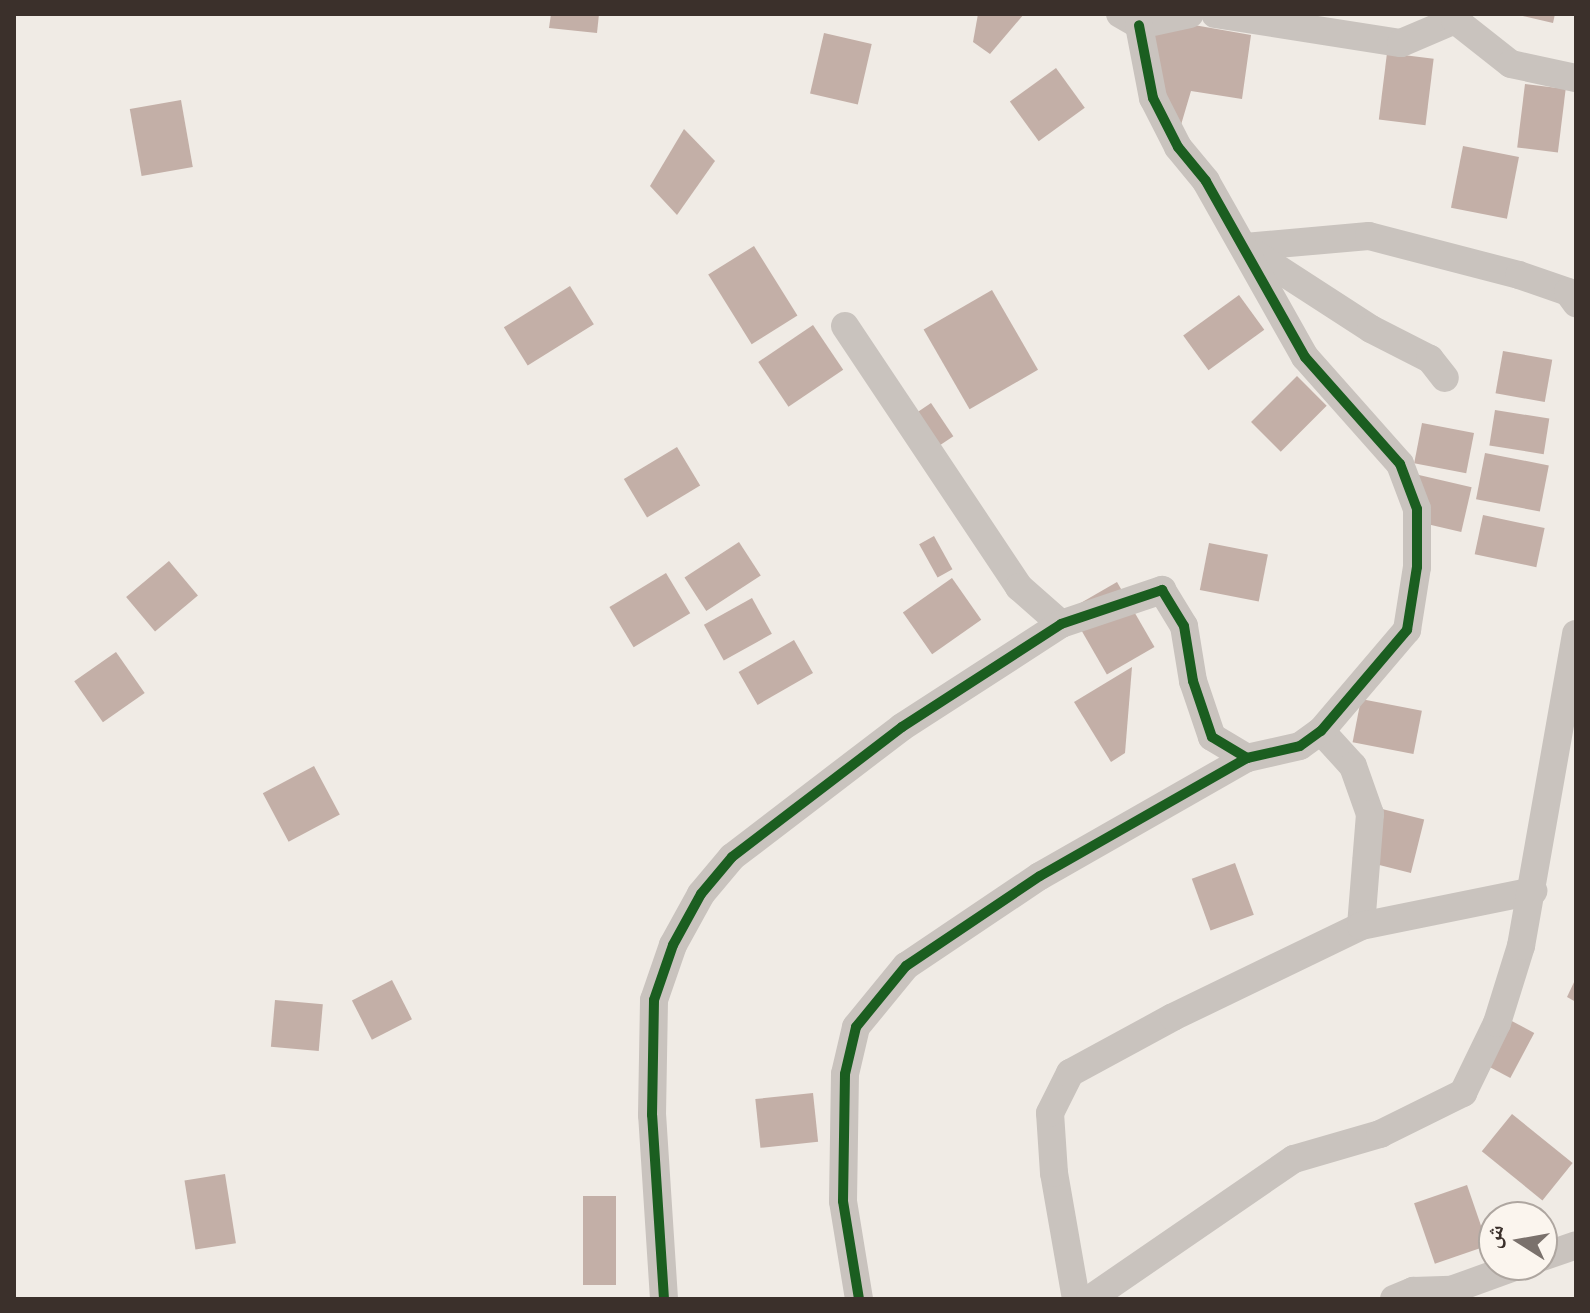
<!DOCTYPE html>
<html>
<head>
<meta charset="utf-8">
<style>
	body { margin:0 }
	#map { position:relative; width:1590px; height:1313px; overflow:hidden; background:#f0ebe5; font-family:Overpass,"Noto Naskh Arabic",sans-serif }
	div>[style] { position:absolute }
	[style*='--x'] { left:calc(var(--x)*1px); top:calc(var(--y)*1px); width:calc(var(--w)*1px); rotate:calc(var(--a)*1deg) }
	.building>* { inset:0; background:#c3afa7; transform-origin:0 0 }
	.street>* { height:28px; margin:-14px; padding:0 14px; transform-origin:14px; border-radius:14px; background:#c9c3be }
	.cycleway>* { height:10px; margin:-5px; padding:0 5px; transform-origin:5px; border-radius:5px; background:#1b5e20 }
	span { translate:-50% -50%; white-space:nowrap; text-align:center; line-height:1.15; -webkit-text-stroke:6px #fbf5ee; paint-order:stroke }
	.frame { position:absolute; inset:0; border:16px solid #3b302b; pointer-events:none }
	.north { position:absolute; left:1478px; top:1201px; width:80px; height:80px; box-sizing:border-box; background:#fbf5ee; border:2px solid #aea6a0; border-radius:50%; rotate:281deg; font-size:22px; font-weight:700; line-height:32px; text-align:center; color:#3b302b }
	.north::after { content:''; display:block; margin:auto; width:28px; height:36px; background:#7a716c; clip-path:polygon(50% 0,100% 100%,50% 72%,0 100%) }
</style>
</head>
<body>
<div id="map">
	<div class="building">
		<i style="clip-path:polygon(551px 14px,599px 14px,597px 33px,549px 28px)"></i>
		<i style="clip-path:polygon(978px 14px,1024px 14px,990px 54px,973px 42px)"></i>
		<i style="clip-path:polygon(1514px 14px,1555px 14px,1553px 23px)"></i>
		<i style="clip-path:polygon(1154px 18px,1251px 35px,1242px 99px,1191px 91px,1178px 135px,1144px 74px)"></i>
		<i style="left:824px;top:33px;width:49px;height:62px;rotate:13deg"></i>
		<i style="left:1387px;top:53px;width:47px;height:67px;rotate:7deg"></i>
		<i style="left:1056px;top:68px;width:49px;height:57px;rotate:54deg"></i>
		<i style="left:1525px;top:84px;width:41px;height:64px;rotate:7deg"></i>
		<i style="left:181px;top:100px;width:68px;height:52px;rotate:80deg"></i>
		<i style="clip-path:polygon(684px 129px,715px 161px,677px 215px,650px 186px)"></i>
		<i style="left:1463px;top:146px;width:57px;height:63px;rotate:11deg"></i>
		<i style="left:754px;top:246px;width:82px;height:54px;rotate:58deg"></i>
		<i style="left:570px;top:286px;width:45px;height:78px;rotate:58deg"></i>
		<i style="left:992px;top:290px;width:92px;height:79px;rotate:60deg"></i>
		<i style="left:1239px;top:295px;width:43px;height:69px;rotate:54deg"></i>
		<i style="left:813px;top:325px;width:54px;height:66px;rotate:56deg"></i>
		<i style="left:1503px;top:351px;width:50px;height:43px;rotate:10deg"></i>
		<i style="left:1297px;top:376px;width:42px;height:65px;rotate:45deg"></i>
		<i style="left:931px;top:403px;width:40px;height:33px;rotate:56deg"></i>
		<i style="left:1495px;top:410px;width:55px;height:36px;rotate:9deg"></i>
		<i style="left:1422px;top:423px;width:53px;height:41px;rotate:11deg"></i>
		<i style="left:677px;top:447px;width:45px;height:62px;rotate:59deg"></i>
		<i style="left:1485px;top:453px;width:65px;height:47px;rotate:11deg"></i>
		<i style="left:1419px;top:475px;width:54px;height:46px;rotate:13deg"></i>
		<i style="left:1483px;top:515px;width:63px;height:40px;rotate:12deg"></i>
		<i style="left:934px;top:536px;width:38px;height:17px;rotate:61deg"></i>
		<i style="left:739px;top:542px;width:40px;height:65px;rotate:57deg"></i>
		<i style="left:1209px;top:543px;width:60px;height:48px;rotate:11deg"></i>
		<i style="left:169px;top:561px;width:45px;height:56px;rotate:50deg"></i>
		<i style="left:666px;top:573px;width:47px;height:66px;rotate:59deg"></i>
		<i style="left:952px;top:578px;width:51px;height:60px;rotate:55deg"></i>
		<i style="left:1117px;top:582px;width:75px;height:55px;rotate:60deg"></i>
		<i style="left:752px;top:598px;width:41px;height:55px;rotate:61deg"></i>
		<i style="left:794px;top:640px;width:38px;height:64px;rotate:60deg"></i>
		<i style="left:116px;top:652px;width:50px;height:51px;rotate:55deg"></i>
		<i style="clip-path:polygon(1132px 667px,1125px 753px,1111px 762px,1074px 702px)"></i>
		<i style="left:1361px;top:699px;width:62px;height:44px;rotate:11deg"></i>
		<i style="left:314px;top:766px;width:55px;height:58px;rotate:62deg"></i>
		<i style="left:1366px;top:805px;width:60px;height:55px;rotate:14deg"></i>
		<i style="left:1235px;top:863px;width:55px;height:46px;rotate:70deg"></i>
		<i style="clip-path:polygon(1576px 978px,1576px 1002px,1567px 997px)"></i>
		<i style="left:392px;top:980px;width:44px;height:45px;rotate:63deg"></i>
		<i style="left:275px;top:1000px;width:48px;height:47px;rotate:5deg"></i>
		<i style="left:1491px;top:1010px;width:49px;height:51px;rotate:28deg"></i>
		<i style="left:813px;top:1093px;width:49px;height:58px;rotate:84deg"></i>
		<i style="left:1512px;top:1114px;width:78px;height:48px;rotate:39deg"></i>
		<i style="left:225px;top:1174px;width:70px;height:41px;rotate:81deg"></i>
		<i style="left:1467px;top:1185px;width:64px;height:56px;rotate:71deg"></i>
		<i style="left:583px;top:1196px;width:33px;height:89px"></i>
	</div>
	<div class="street">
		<i style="--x:1120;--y:14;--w:22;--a:30"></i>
		<i style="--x:1139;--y:25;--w:52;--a:-12.2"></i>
		<i style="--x:1215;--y:14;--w:188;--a:8.9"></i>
		<i style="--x:1401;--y:43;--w:59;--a:-23.1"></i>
		<i style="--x:1455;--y:20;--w:71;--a:38.2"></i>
		<i style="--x:1511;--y:64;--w:66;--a:12.2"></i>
		<i style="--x:1245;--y:247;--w:124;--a:-5.1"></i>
		<i style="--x:1369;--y:236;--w:155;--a:14.6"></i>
		<i style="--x:1519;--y:275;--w:52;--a:19.1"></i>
		<i style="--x:1568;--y:292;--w:14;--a:54"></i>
		<i style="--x:1246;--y:248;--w:149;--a:32.9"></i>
		<i style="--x:1371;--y:329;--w:66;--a:27"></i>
		<i style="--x:1430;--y:359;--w:24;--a:52"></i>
		<i style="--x:845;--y:326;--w:314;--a:56.3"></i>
		<i style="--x:1019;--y:587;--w:56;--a:41.4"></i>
		<i style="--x:1321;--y:731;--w:47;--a:47.6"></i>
		<i style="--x:1353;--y:766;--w:51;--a:70.5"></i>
		<i style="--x:1370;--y:814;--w:112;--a:94.6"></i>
		<i style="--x:1542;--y:1257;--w:36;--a:-19"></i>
		<i style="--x:664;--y:1299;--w:184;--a:-93.7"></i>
		<i style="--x:652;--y:1115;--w:115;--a:-89"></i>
		<i style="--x:654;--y:1000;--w:58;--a:-70.9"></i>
		<i style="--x:673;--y:945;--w:58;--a:-61.2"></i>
		<i style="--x:701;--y:894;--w:48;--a:-50"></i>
		<i style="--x:732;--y:857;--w:214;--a:-37.4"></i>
		<i style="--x:902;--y:727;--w:189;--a:-32.9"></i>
		<i style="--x:1061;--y:624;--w:107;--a:-18.6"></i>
		<i style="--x:1162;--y:590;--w:42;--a:58.6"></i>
		<i style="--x:1184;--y:626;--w:56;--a:80.7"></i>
		<i style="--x:1193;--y:681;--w:59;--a:71.3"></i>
		<i style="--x:1212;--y:737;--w:41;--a:31"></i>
		<i style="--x:859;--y:1299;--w:99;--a:-99.3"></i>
		<i style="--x:843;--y:1201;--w:127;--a:-89.1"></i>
		<i style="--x:845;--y:1074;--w:48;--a:-76.8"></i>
		<i style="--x:856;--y:1027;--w:79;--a:-50.7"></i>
		<i style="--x:906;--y:966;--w:161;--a:-33.9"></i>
		<i style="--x:1040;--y:876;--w:238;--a:-29.7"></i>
		<i style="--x:1247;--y:758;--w:54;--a:-12.8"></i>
		<i style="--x:1300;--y:746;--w:26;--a:-36"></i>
		<i style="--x:1321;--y:731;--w:133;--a:-49.6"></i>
		<i style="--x:1407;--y:630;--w:64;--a:-81"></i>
		<i style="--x:1417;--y:567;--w:58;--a:-90"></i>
		<i style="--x:1417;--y:509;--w:48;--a:-110.7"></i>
		<i style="--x:1400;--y:464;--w:143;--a:-131.6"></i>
		<i style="--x:1305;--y:357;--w:202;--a:-119.4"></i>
		<i style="--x:1206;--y:181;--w:44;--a:-129.5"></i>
		<i style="--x:1178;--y:147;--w:55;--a:-117"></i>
		<i style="--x:1153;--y:98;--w:74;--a:-100.9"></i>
		<i style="--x:1076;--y:1299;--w:128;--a:-99.9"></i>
		<i style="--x:1054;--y:1173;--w:60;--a:-93.8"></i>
		<i style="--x:1050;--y:1113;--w:45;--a:-63.4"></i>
		<i style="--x:1070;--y:1073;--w:117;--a:-28.5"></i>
		<i style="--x:1173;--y:1017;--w:209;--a:-25.8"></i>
		<i style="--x:1361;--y:926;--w:176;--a:-11.5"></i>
		<i style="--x:1090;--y:1299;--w:247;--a:-34.5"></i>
		<i style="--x:1294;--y:1159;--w:90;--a:-16.2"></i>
		<i style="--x:1380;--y:1134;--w:93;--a:-26.3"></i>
		<i style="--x:1463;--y:1093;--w:78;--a:-64.1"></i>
		<i style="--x:1497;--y:1023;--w:81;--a:-72.7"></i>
		<i style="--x:1521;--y:946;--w:317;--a:-80"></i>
		<i style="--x:1394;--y:1299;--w:21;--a:-23"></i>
		<i style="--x:1413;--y:1291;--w:38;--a:-2"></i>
		<i style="--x:1451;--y:1290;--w:73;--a:-19.9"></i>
	</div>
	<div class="cycleway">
		<i style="--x:664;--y:1299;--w:184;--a:-93.7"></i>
		<i style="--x:652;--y:1115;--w:115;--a:-89"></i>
		<i style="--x:654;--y:1000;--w:58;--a:-70.9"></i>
		<i style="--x:673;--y:945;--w:58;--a:-61.2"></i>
		<i style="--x:701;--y:894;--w:48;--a:-50"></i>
		<i style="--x:732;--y:857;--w:214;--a:-37.4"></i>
		<i style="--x:902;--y:727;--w:189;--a:-32.9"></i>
		<i style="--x:1061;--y:624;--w:107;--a:-18.6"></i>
		<i style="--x:1162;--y:590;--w:42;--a:58.6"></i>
		<i style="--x:1184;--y:626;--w:56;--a:80.7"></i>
		<i style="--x:1193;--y:681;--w:59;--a:71.3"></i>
		<i style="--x:1212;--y:737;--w:41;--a:31"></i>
		<i style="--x:859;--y:1299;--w:99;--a:-99.3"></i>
		<i style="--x:843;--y:1201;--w:127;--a:-89.1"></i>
		<i style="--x:845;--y:1074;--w:48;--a:-76.8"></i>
		<i style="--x:856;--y:1027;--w:79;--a:-50.7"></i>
		<i style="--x:906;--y:966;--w:161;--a:-33.9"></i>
		<i style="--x:1040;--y:876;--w:238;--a:-29.7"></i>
		<i style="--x:1247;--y:758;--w:54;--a:-12.8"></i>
		<i style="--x:1300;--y:746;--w:26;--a:-36"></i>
		<i style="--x:1321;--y:731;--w:133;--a:-49.6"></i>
		<i style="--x:1407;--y:630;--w:64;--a:-81"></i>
		<i style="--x:1417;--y:567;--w:58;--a:-90"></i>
		<i style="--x:1417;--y:509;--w:48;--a:-110.7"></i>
		<i style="--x:1400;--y:464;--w:143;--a:-131.6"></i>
		<i style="--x:1305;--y:357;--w:202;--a:-119.4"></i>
		<i style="--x:1206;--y:181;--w:44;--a:-129.5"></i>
		<i style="--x:1178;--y:147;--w:55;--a:-117"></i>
		<i style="--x:1153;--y:98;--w:74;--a:-100.9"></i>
	</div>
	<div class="frame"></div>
	<div class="north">ش</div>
</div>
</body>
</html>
